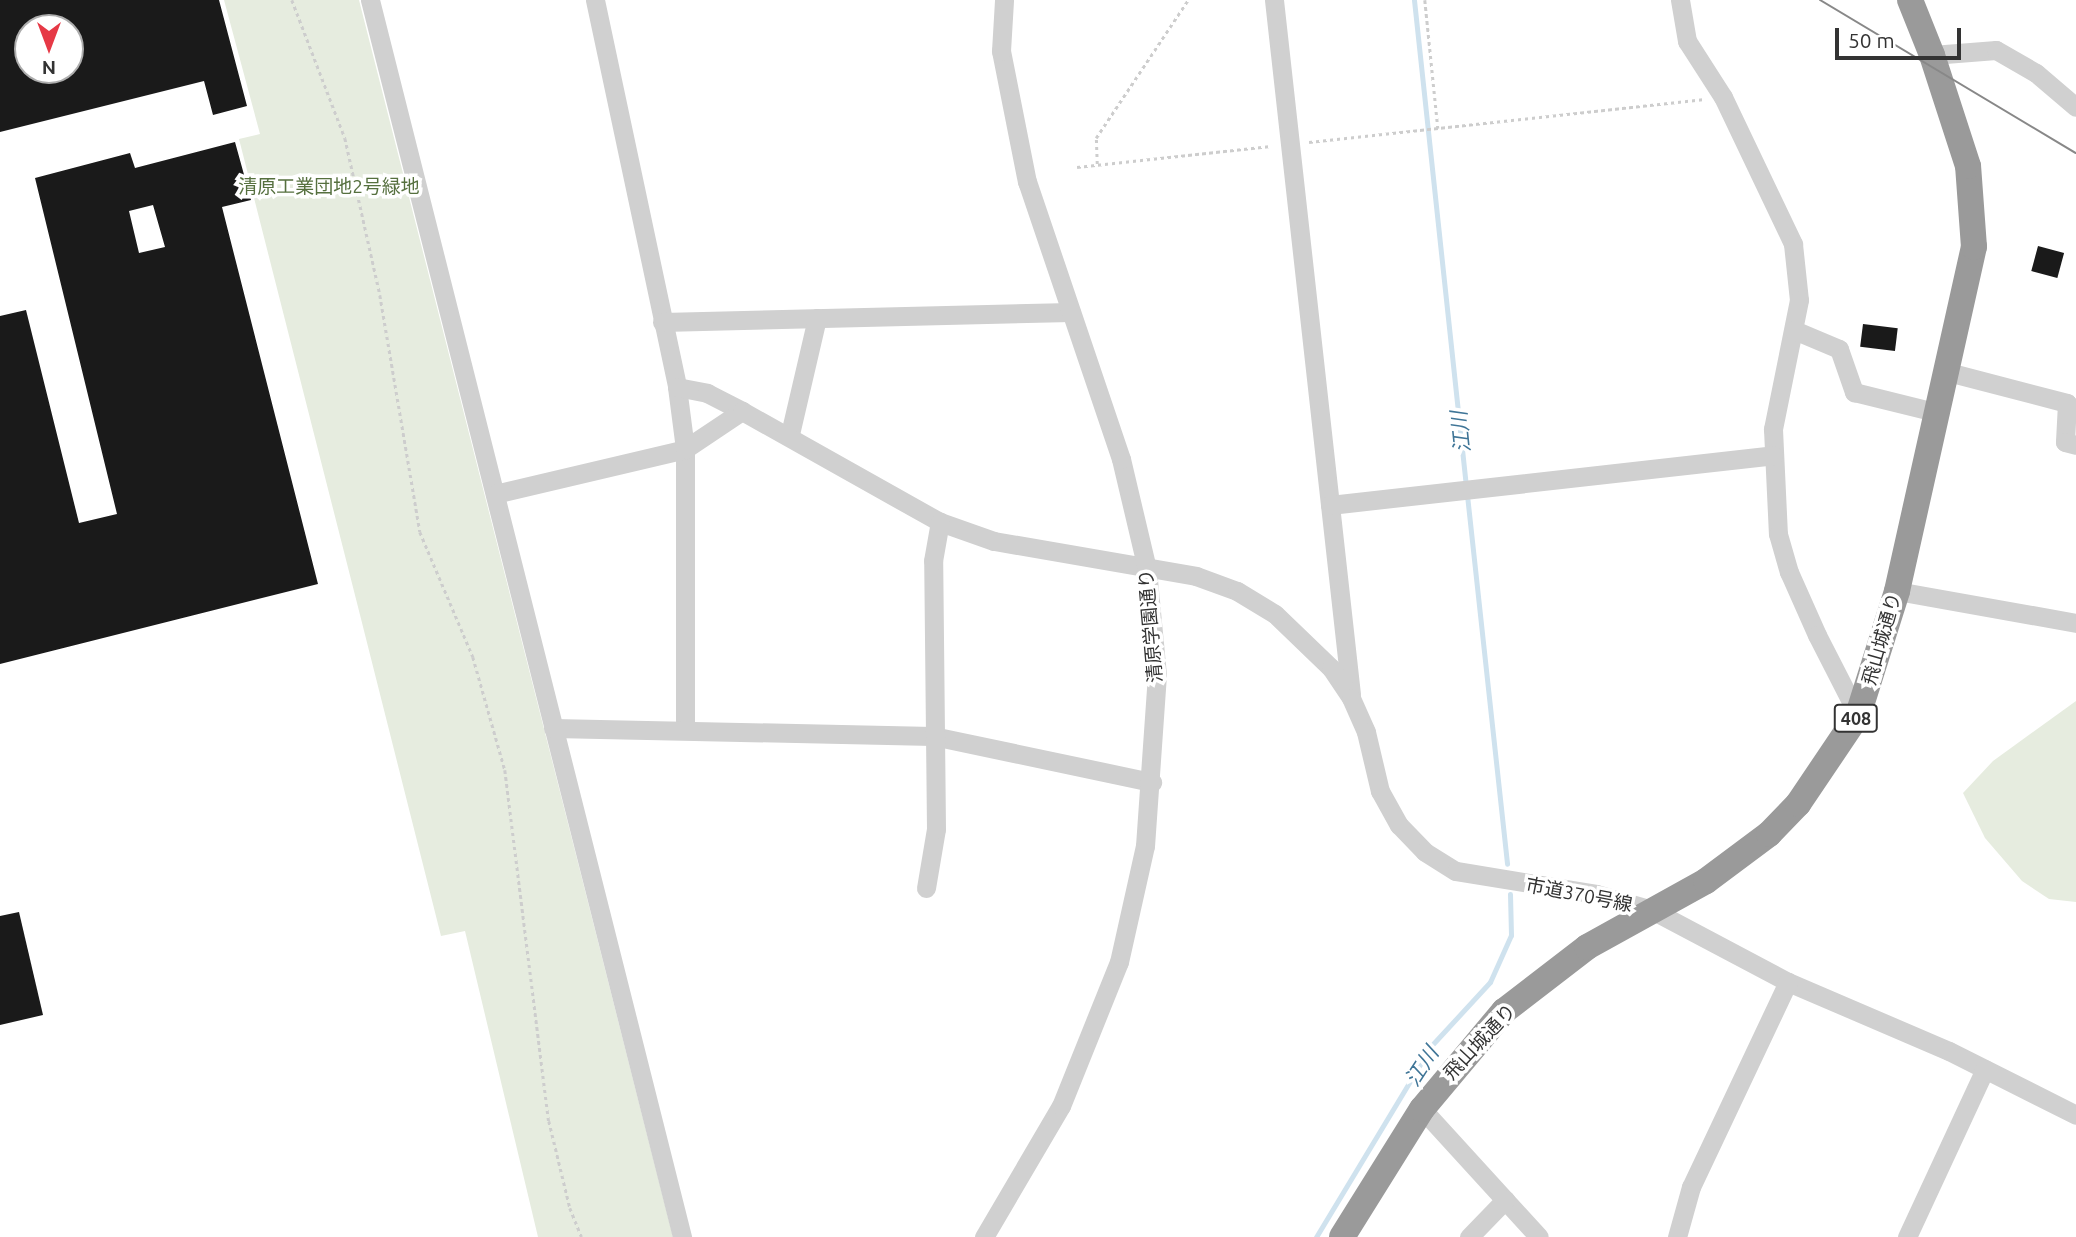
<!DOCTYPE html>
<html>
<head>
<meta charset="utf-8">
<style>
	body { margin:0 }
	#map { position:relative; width:2076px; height:1237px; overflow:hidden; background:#fff; font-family:Ubuntu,"Noto Sans JP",sans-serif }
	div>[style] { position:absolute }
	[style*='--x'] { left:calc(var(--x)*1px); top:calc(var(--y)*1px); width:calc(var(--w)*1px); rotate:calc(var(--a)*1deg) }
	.green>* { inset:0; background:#e6ecdf }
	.stream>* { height:5px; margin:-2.5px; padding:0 2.5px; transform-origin:2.5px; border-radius:2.5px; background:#cfe2ee }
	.building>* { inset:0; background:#1a1a1a; transform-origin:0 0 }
	.path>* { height:2.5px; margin-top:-1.25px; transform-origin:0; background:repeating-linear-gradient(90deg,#cdcdcd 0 3.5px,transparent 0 7px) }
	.minor>* { height:19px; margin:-9.5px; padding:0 9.5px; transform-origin:9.5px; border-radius:9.5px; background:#d0d0d0 }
	.highway>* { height:26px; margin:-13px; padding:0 13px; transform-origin:13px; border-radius:13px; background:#9a9a9a }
	.tram>* { height:2px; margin:-1px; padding:0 1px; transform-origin:1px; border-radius:1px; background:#888 }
	span { translate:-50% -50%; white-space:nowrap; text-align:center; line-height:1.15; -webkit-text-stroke:7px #fff; paint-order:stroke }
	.shield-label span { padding:2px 5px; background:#fff; border:2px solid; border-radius:5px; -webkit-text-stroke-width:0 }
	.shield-label { font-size:18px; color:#333; font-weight:700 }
	.park-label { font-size:19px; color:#56703f }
	.street-label { font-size:19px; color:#333 }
	.water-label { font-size:21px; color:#3f7597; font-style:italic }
	.north { position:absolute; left:14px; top:14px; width:70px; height:70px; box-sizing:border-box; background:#fff; border:2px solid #adadad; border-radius:50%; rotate:180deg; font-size:19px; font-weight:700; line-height:28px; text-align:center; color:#333 }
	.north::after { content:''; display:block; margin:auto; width:24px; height:32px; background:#e63946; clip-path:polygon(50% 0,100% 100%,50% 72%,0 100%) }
	.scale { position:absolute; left:1835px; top:28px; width:126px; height:32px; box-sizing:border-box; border:4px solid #333; border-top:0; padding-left:9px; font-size:21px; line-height:24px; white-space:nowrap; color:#333; -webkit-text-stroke:5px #fff; paint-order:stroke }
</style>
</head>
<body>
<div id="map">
	<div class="green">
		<i style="clip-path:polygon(224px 0,359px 0,673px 1237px,538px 1237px,465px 931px,441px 936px,357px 603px,239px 139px,260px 134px)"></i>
		<i style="clip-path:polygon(2076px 701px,2076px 902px,2049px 899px,2022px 881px,1985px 838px,1963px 793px,1993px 761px)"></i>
	</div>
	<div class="stream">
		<i style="--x:1414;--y:0;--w:488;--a:83.9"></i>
		<i style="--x:1467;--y:495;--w:371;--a:83.8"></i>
		<i style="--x:1316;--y:1237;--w:223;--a:-58.9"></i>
		<i style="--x:1431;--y:1046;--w:87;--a:-47.3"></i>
		<i style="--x:1490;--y:982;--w:51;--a:-65.9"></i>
		<i style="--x:1511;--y:935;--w:41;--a:-91.4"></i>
	</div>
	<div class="building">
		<i style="clip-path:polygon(evenodd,0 0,219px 0,247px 106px,213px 115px,204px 81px,0 132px,0 0,28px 28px,70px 28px,70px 70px,28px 70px,28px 28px)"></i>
		<i style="clip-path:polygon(evenodd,235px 142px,251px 200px,222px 207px,318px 584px,0 664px,0 316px,26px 310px,79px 523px,117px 514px,35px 178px,130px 153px,135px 168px,235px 142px,153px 205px,165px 247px,139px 253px,129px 211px,153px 205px)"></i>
		<i style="left:2038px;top:246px;width:27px;height:26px;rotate:15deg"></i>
		<i style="left:1863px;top:324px;width:35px;height:23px;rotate:7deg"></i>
		<i style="clip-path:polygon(19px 912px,43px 1015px,0 1025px,0 916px)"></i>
	</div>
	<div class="path">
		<i style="--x:292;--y:0;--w:148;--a:69"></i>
		<i style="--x:345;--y:138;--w:161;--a:77.4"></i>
		<i style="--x:380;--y:295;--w:240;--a:80.4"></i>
		<i style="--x:420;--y:532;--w:136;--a:67"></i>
		<i style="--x:473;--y:657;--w:117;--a:74.2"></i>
		<i style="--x:505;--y:770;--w:354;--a:82.9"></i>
		<i style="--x:549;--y:1121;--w:89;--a:76.4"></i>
		<i style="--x:570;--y:1208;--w:31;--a:68"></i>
		<i style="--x:1425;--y:0;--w:129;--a:84.2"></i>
		<i style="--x:1309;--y:142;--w:396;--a:-6.2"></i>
		<i style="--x:1097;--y:164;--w:26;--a:-92"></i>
		<i style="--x:1096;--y:138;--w:166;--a:-56.3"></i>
		<i style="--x:1077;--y:167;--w:195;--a:-6.2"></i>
	</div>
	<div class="minor">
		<i style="--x:370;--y:0;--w:1276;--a:75.84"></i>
		<i style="--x:595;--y:0;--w:396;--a:78"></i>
		<i style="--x:677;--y:387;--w:63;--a:82.6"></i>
		<i style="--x:685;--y:449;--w:280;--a:90"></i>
		<i style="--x:1274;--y:0;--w:698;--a:83.67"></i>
		<i style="--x:1680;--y:0;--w:42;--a:80.3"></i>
		<i style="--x:1687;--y:41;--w:67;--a:57.3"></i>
		<i style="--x:1723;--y:97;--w:163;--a:64.5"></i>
		<i style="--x:1793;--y:244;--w:56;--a:83.9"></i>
		<i style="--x:1799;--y:300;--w:132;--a:101.4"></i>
		<i style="--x:1773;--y:429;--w:105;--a:87.3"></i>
		<i style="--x:1778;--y:534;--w:40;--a:74"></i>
		<i style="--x:1789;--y:572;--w:69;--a:66"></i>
		<i style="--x:1817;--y:635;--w:90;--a:62.9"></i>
		<i style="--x:1932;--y:55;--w:64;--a:-4.5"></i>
		<i style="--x:1996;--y:50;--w:46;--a:29.9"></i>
		<i style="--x:2036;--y:73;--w:52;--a:40.4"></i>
		<i style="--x:662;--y:322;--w:409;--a:-1.4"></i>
		<i style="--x:1794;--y:330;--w:49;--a:22.9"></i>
		<i style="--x:1839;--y:349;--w:46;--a:70.8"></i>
		<i style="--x:1854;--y:392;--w:88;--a:13.9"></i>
		<i style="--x:1948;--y:372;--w:123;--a:14.6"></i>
		<i style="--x:2067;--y:403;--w:39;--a:93"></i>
		<i style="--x:2065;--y:442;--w:11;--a:15"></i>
		<i style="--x:677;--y:387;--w:31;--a:11"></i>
		<i style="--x:707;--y:393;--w:39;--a:27"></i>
		<i style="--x:790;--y:434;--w:119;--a:-76.9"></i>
		<i style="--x:495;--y:494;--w:195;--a:-13.3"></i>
		<i style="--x:685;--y:449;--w:69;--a:-33.7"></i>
		<i style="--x:742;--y:411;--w:227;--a:29.3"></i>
		<i style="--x:940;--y:522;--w:57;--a:19.4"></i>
		<i style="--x:994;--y:541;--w:205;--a:9.8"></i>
		<i style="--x:1196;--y:576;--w:44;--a:20.1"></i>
		<i style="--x:1237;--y:591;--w:44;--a:31.2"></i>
		<i style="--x:1275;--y:614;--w:78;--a:44"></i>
		<i style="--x:1331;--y:668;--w:36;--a:56"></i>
		<i style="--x:1351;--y:698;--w:37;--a:66"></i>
		<i style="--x:1366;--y:732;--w:61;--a:76.7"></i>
		<i style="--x:1380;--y:791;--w:39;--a:61"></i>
		<i style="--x:1399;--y:825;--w:37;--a:46"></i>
		<i style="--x:1425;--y:852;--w:36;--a:32"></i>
		<i style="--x:1456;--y:871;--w:142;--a:9.3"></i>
		<i style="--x:1596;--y:894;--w:58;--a:15.9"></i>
		<i style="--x:1652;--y:910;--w:154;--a:27.9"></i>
		<i style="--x:1788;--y:982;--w:175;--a:23.2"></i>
		<i style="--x:1949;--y:1051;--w:142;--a:26.7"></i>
		<i style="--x:1330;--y:505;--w:446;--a:-6.4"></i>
		<i style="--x:1897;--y:591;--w:182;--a:10.1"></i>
		<i style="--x:553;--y:728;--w:380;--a:1.2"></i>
		<i style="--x:933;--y:736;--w:224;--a:11.9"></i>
		<i style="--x:926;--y:888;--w:60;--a:-80.4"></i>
		<i style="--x:936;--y:829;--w:268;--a:-90.6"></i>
		<i style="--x:933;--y:561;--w:40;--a:-80"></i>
		<i style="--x:1422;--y:1109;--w:173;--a:47.6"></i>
		<i style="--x:984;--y:1237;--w:152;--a:-59.6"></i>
		<i style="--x:1061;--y:1106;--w:155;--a:-68.1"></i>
		<i style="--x:1119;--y:962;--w:119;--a:-77.4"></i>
		<i style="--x:1145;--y:846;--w:171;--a:-86"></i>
		<i style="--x:1157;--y:675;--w:106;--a:-95.4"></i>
		<i style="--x:1147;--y:569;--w:113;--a:-103.3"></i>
		<i style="--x:1121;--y:459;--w:293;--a:-108.7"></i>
		<i style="--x:1027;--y:182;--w:134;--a:-101.2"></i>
		<i style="--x:1001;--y:51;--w:51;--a:-86.6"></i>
		<i style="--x:1469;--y:1237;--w:52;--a:-45.8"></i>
		<i style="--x:1677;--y:1237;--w:52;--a:-74.4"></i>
		<i style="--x:1691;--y:1187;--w:227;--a:-64.7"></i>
		<i style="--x:1907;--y:1237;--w:185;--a:-65.1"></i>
	</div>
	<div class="highway">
		<i style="--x:1342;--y:1237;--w:151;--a:-58"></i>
		<i style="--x:1422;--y:1109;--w:128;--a:-50.1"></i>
		<i style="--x:1504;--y:1011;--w:105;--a:-37.6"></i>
		<i style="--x:1587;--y:947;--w:136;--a:-29"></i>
		<i style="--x:1706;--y:881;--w:79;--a:-36.7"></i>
		<i style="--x:1769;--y:834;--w:42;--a:-46"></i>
		<i style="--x:1798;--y:804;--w:107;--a:-56"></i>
		<i style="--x:1858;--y:715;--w:130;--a:-72.5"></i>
		<i style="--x:1897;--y:591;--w:353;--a:-77.4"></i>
		<i style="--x:1974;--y:247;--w:81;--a:-94.2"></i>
		<i style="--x:1968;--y:166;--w:117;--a:-108"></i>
		<i style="--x:1932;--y:55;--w:59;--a:-111.8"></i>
	</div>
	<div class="tram">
		<i style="--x:1820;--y:0;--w:298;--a:30.9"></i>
	</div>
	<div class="shield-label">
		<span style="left:1856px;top:718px">408</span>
	</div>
	<div class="park-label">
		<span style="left:329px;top:187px">清原工業団地2号緑地</span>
	</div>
	<div class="street-label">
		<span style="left:1151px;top:626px;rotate:-95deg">清原学園通り</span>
		<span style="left:1882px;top:639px;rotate:-74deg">飛山城通り</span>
		<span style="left:1579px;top:895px;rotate:11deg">市道370号線</span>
		<span style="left:1480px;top:1042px;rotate:-47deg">飛山城通り</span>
	</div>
	<div class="water-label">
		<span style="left:1460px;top:432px;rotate:-96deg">江川</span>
		<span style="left:1421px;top:1066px;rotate:-57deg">江川</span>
	</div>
	<div class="north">N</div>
	<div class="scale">50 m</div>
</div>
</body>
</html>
